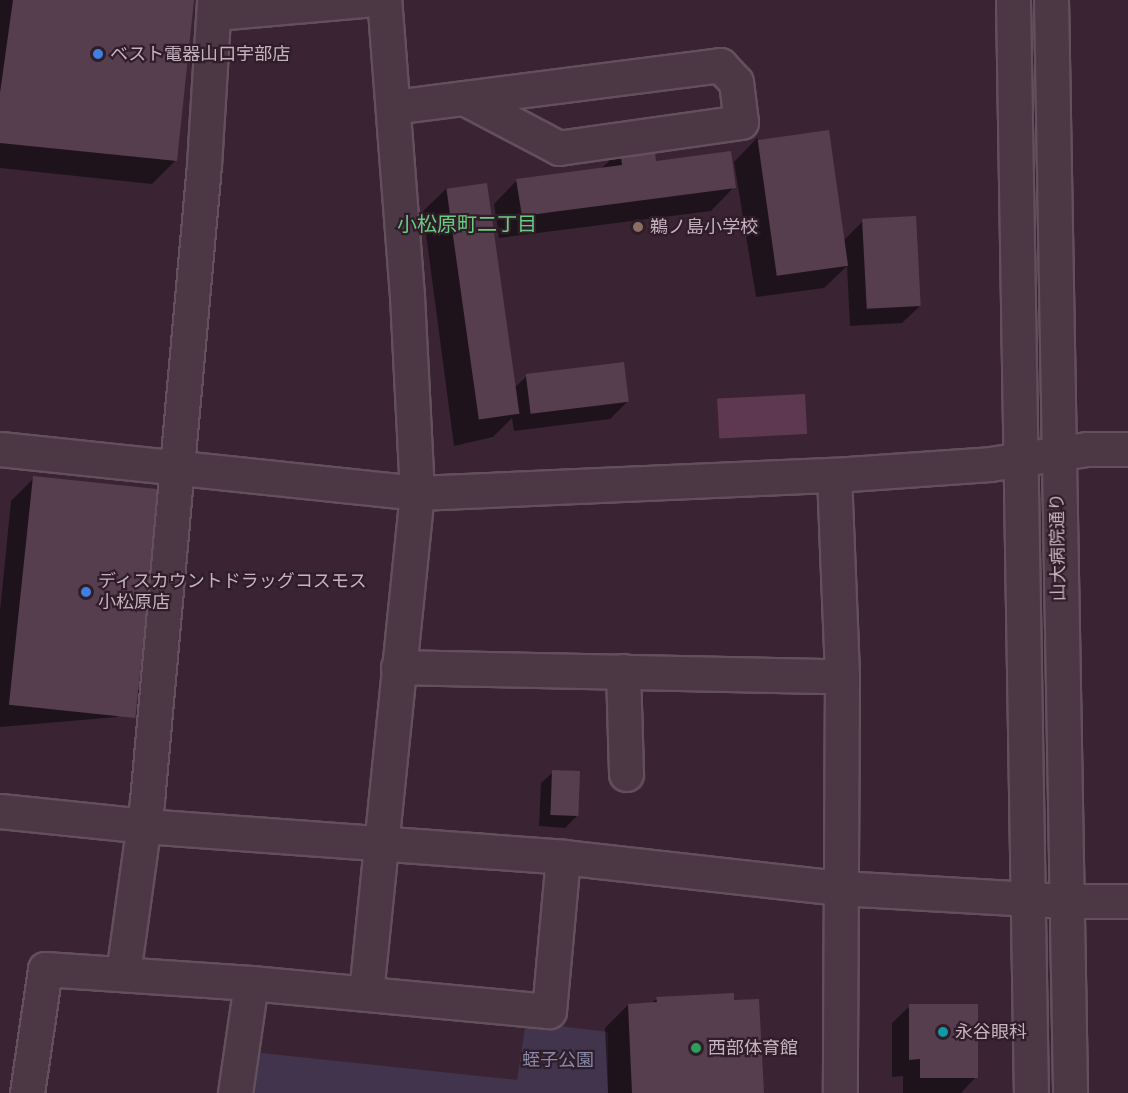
<!DOCTYPE html>
<html>
<head>
<meta charset="utf-8">
<style>
	body { margin:0 }
	#map { position:relative; width:1128px; height:1093px; overflow:hidden; background:#3a2433; font-family:Rubik,"Noto Sans JP",sans-serif }
	div>[style] { position:absolute }
	[style*='--x'] { left:calc(var(--x)*1px); top:calc(var(--y)*1px); width:calc(var(--w)*1px); rotate:calc(var(--a)*1deg) }
	.green>* { inset:0; background:#43344d }
	.water>* { inset:0; background:#5e3750; transform-origin:0 0 }
	.shadow>* { inset:0; background:#0007 }
	.building>* { inset:0; background:#573e4f; transform-origin:0 0 }
	.roads { filter:drop-shadow(2px 0 #63505c) drop-shadow(-2px 0 #63505c) drop-shadow(0 2px #63505c) drop-shadow(0 -2px #63505c) }
	.minor>* { height:33px; margin:-16.5px; padding:0 16.5px; transform-origin:16.5px; border-radius:16.5px; background:#4b3844 }
	.dots>* { width:16px; height:16px; translate:-50% -50%; box-sizing:border-box; border:3px solid #2f1d29; border-radius:50% }
	span { translate:-50% -50%; white-space:nowrap; text-align:center; line-height:1.15; -webkit-text-stroke:4.5px #2f1d29; paint-order:stroke }
	.poi-label { font-size:18px; color:#c6b3bf }
	.left { translate:0 -50%; text-align:left }
	.street-label { font-size:18px; color:#c6b3bf }
	.park-label { font-size:18px; color:#8989ab }
	.neighbourhood-label { font-size:20px; color:#68cd7d }
</style>
</head>
<body>
<div id="map">
	<div class="green">
		<i style="clip-path:polygon(526px 1022px,608px 1032px,608px 1093px,246px 1093px,252px 1052px,517px 1080px)"></i>
	</div>
	<div class="water">
		<i style="left:805px;top:394px;width:40px;height:88px;rotate:87deg"></i>
	</div>
	<div class="shadow">
		<i style="clip-path:polygon(0 0,193px 0,175px 161px,152px 184px,0 168px)"></i>
		<i style="clip-path:polygon(757px 138px,844px 240px,863px 221px,920px 306px,902px 323px,850px 326px,847px 266px,824px 288px,756px 297px,734px 162px)"></i>
		<i style="clip-path:polygon(621px 149px,734px 187px,711px 211px,499px 238px,494px 204px,517px 180px,601px 169px)"></i>
		<i style="clip-path:polygon(447px 188px,513px 389px,527px 376px,628px 401px,610px 419px,514px 431px,512px 418px,493px 437px,454px 446px,423px 211px)"></i>
		<i style="clip-path:polygon(34px 478px,140px 693px,117px 717px,0 727px,0 611px,11px 501px)"></i>
		<i style="clip-path:polygon(553px 772px,577px 816px,565px 828px,539px 826px,541px 783px)"></i>
		<i style="clip-path:polygon(657px 998px,762px 1093px,608px 1093px,605px 1028px,628px 1005px,651px 1004px)"></i>
		<i style="clip-path:polygon(910px 1006px,976px 1077px,961px 1093px,903px 1093px,903px 1076px,892px 1077px,892px 1023px)"></i>
	</div>
	<div class="building">
		<i style="clip-path:polygon(13px 0,194px 0,177px 161px,0 143px,0 93px)"></i>
		<i style="left:829px;top:130px;width:137px;height:72px;rotate:82deg"></i>
		<i style="clip-path:polygon(654px 144px,656px 161px,731px 151px,736px 188px,522px 216px,516px 179px,622px 165px,620px 148px)"></i>
		<i style="left:487px;top:183px;width:233px;height:41px;rotate:82deg"></i>
		<i style="left:916px;top:216px;width:90px;height:54px;rotate:87deg"></i>
		<i style="left:624px;top:362px;width:40px;height:99px;rotate:83deg"></i>
		<i style="left:33px;top:476px;width:127px;height:230px;rotate:6deg"></i>
		<i style="left:552px;top:770px;width:28px;height:45px;rotate:2deg"></i>
		<i style="clip-path:polygon(734px 993px,734px 1000px,759px 999px,764px 1093px,632px 1093px,628px 1004px,657px 1002px,656px 997px)"></i>
		<i style="clip-path:polygon(909px 1004px,978px 1004px,978px 1078px,920px 1078px,920px 1059px,909px 1060px)"></i>
	</div>
	<div class="roads">
		<div class="minor">
			<i style="--x:1013;--y:0;--w:1093;--a:89.06"></i>
			<i style="--x:1051;--y:0;--w:1093;--a:89"></i>
			<i style="--x:215;--y:13;--w:149;--a:-5"></i>
			<i style="--x:393;--y:107;--w:330;--a:-7.3"></i>
			<i style="--x:720;--y:65;--w:23;--a:47"></i>
			<i style="--x:736;--y:82;--w:40;--a:82.9"></i>
			<i style="--x:741;--y:122;--w:184;--a:171.9"></i>
			<i style="--x:559;--y:148;--w:107;--a:-152.2"></i>
			<i style="--x:0;--y:449;--w:419;--a:6"></i>
			<i style="--x:417;--y:493;--w:417;--a:-2.5"></i>
			<i style="--x:834;--y:475;--w:156;--a:-4"></i>
			<i style="--x:990;--y:464;--w:98;--a:-8.8"></i>
			<i style="--x:1087;--y:449;--w:41;--a:0"></i>
			<i style="--x:834;--y:475;--w:201;--a:87.7"></i>
			<i style="--x:842;--y:676;--w:417;--a:90.3"></i>
			<i style="--x:398;--y:667;--w:444;--a:1.2"></i>
			<i style="--x:623;--y:671;--w:103;--a:88.3"></i>
			<i style="--x:0;--y:811;--w:145;--a:5.9"></i>
			<i style="--x:144;--y:826;--w:420;--a:4.2"></i>
			<i style="--x:563;--y:857;--w:279;--a:6.4"></i>
			<i style="--x:840;--y:888;--w:227;--a:3.3"></i>
			<i style="--x:1067;--y:901;--w:61;--a:0"></i>
			<i style="--x:123;--y:974;--w:175;--a:-82.1"></i>
			<i style="--x:147;--y:801;--w:639;--a:-84.88"></i>
			<i style="--x:204;--y:165;--w:165;--a:-86.5"></i>
			<i style="--x:366;--y:993;--w:503;--a:-84.18"></i>
			<i style="--x:417;--y:493;--w:197;--a:-92.9"></i>
			<i style="--x:407;--y:296;--w:297;--a:-94.4"></i>
			<i style="--x:27;--y:1093;--w:125;--a:-81.7"></i>
			<i style="--x:45;--y:969;--w:206;--a:3.9"></i>
			<i style="--x:251;--y:983;--w:299;--a:5.4"></i>
			<i style="--x:549;--y:1011;--w:155;--a:-84.8"></i>
			<i style="--x:235;--y:1093;--w:111;--a:-81.7"></i>
		</div>
	</div>
	<div class="dots">
		<i style="left:98px;top:54px;background:#3f7fe0"></i>
		<i style="left:638px;top:227px;background:#8d6e63"></i>
		<i style="left:86px;top:592px;background:#3f7fe0"></i>
		<i style="left:943px;top:1032px;background:#0f9aa8"></i>
		<i style="left:696px;top:1048px;background:#2e9e5b"></i>
	</div>
	<div class="poi-label">
		<span class="left" style="left:110px;top:54px">ベスト電器山口宇部店</span>
		<span class="left" style="left:650px;top:227px">鵜ノ島小学校</span>
		<span class="left" style="left:98px;top:592px">ディスカウントドラッグコスモス<br>小松原店</span>
		<span class="left" style="left:955px;top:1032px">永谷眼科</span>
		<span class="left" style="left:708px;top:1048px">西部体育館</span>
	</div>
	<div class="street-label">
		<span style="left:1058px;top:547px;rotate:-91deg">山大病院通り</span>
	</div>
	<div class="park-label">
		<span style="left:558px;top:1060px">蛭子公園</span>
	</div>
	<div class="neighbourhood-label">
		<span style="left:467px;top:224px">小松原町二丁目</span>
	</div>
</div>
</body>
</html>
